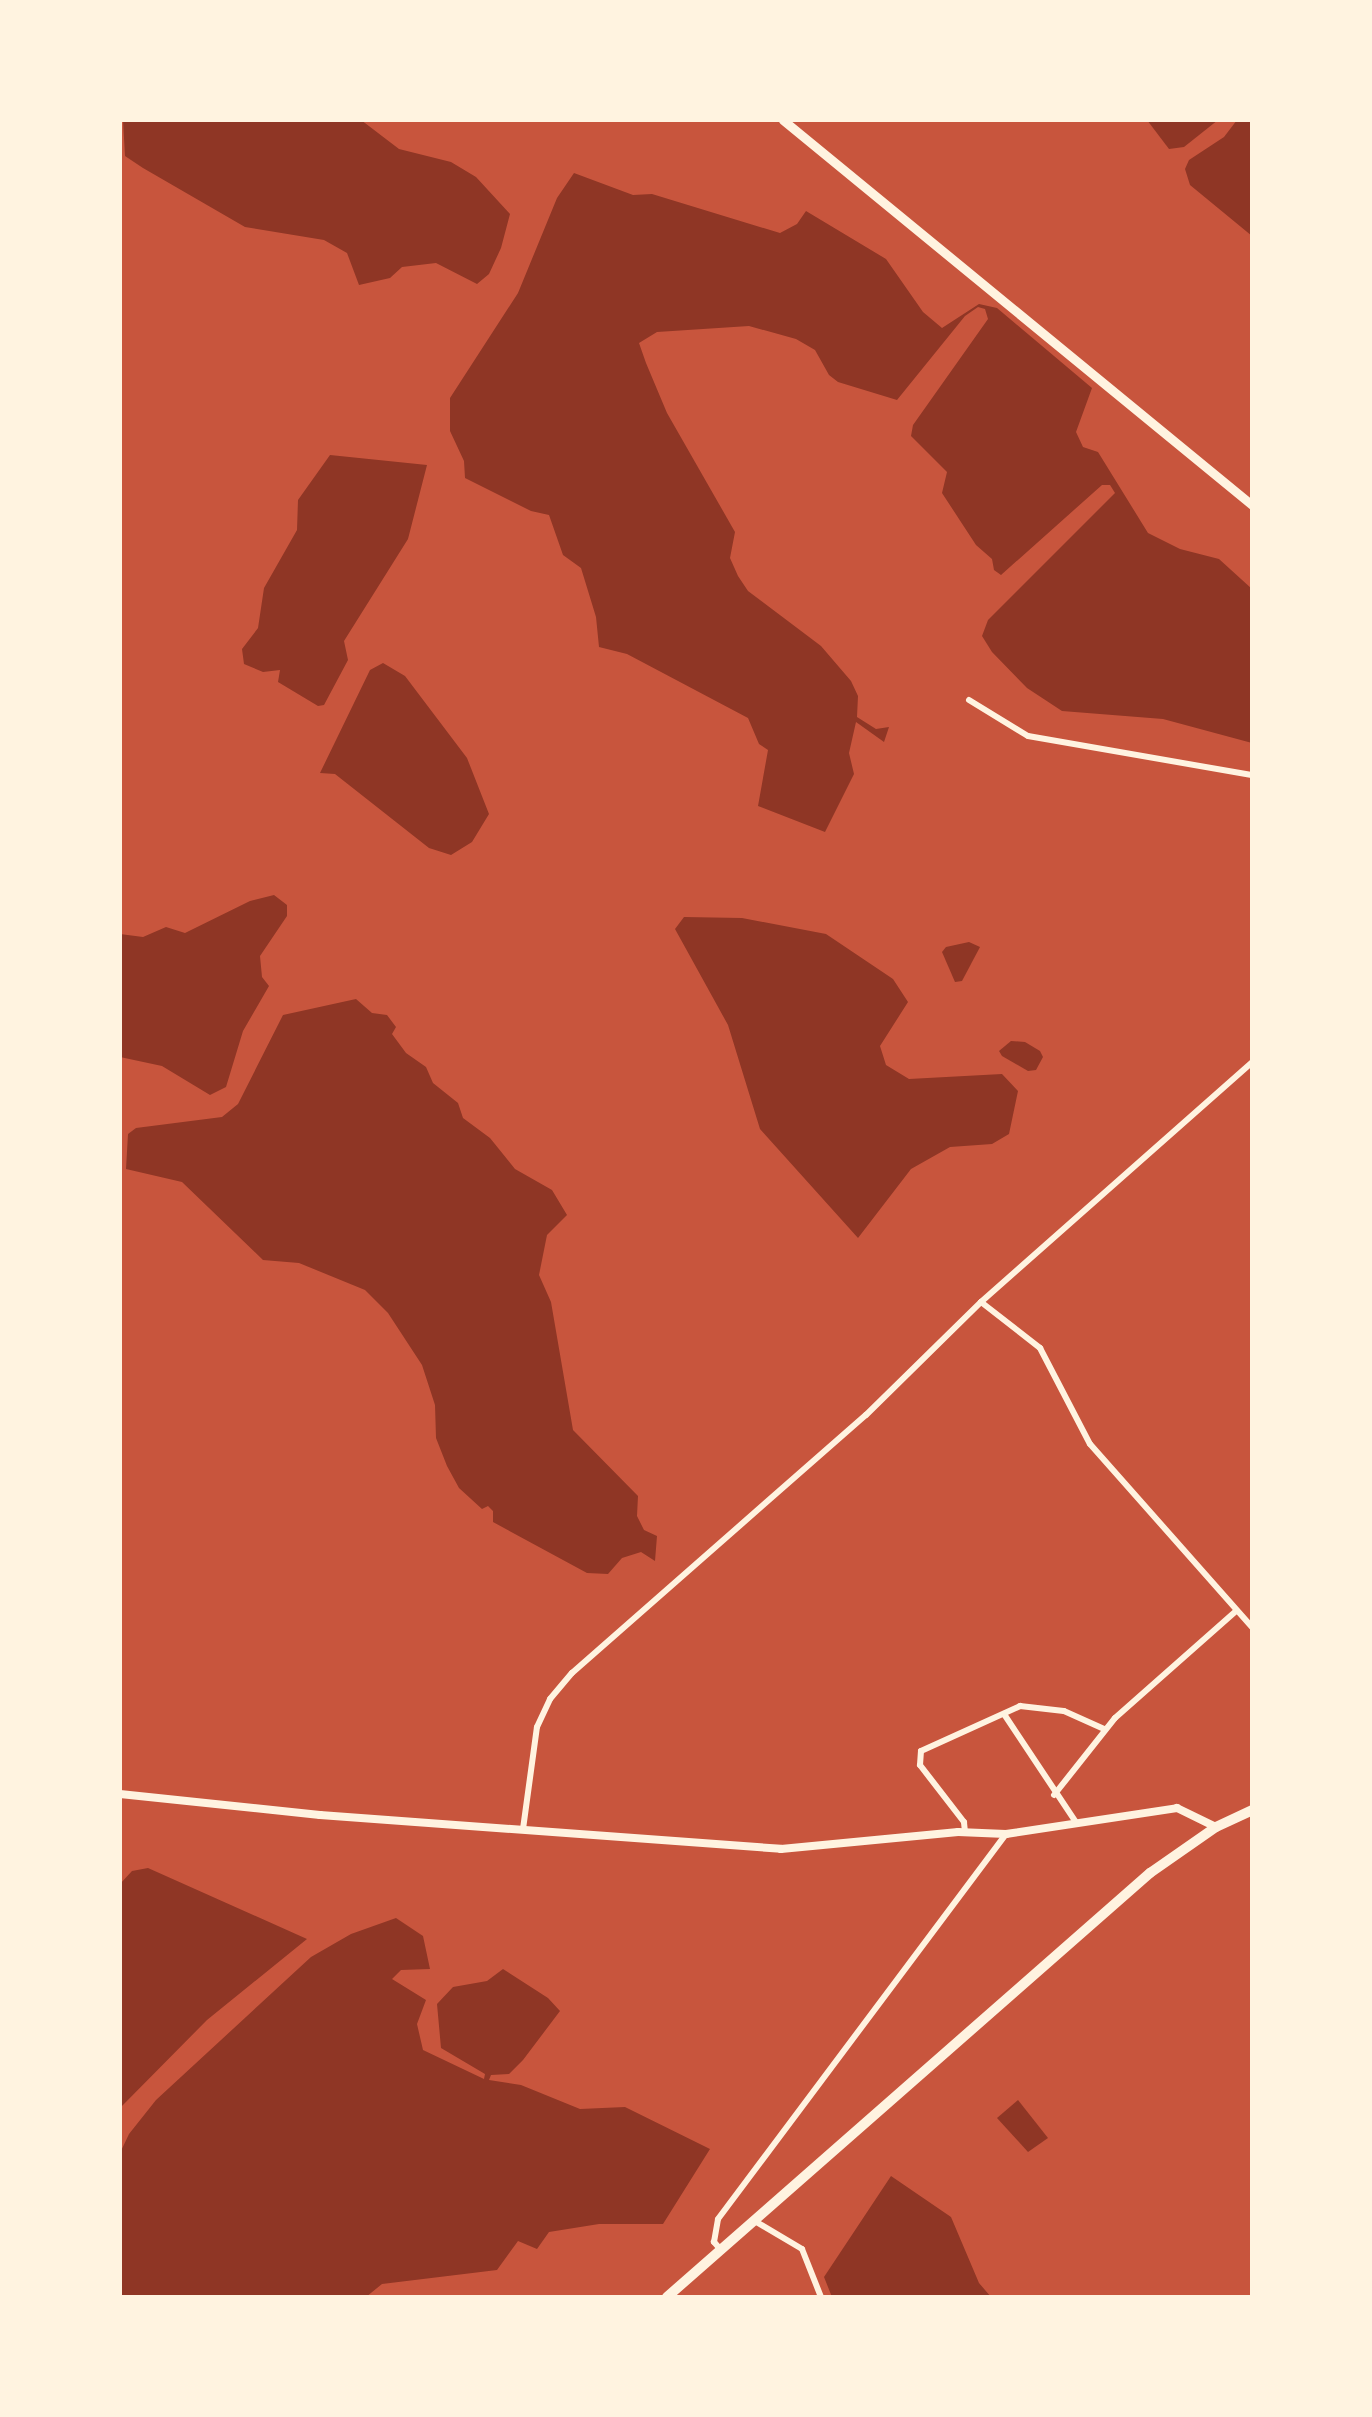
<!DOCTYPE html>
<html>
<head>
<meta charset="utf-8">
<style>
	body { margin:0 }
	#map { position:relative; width:1372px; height:2417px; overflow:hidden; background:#c8553d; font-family:Quicksand,sans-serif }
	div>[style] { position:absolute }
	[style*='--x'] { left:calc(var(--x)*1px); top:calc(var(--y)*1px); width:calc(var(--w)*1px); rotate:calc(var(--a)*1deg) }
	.water>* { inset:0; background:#8f3625 }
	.minor>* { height:6px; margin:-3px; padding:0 3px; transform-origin:3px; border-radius:3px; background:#fff3e0 }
	.tertiary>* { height:8px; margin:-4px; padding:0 4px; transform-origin:4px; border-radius:4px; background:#fff3e0 }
	.secondary>* { height:9px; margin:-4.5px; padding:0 4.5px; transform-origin:4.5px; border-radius:4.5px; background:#fff3e0 }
	.primary>* { height:10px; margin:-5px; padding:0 5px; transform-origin:5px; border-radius:5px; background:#fff3e0 }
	span { translate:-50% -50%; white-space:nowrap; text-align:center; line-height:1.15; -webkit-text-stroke:9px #fff3e0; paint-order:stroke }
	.frame { position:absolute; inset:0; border:122px solid #fff3e0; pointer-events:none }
</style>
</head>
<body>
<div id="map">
	<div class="water">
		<i style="clip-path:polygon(123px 120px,361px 120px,399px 149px,451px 162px,476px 177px,510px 214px,501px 248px,489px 274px,477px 284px,436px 263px,402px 267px,390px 278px,359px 285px,347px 253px,324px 240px,245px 227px,143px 168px,125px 156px)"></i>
		<i style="clip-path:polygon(1147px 120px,1218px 120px,1184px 147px,1169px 149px)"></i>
		<i style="clip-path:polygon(1237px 120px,1252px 120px,1252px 236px,1190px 185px,1185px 169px,1189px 160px,1224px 137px)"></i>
		<i style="clip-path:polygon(574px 173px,633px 195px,652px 194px,780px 233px,797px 224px,806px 211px,886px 259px,923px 312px,942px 328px,979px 304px,997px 308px,1092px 388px,1076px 432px,1083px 447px,1098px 452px,1148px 533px,1180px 549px,1219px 559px,1252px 589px,1252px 743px,1163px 719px,1062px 711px,1027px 688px,992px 652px,982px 636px,988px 620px,1115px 493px,1110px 485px,1102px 485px,1001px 575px,994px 570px,992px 559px,976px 545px,942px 493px,947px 472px,911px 436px,913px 425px,988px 319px,985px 309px,978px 307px,965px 316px,897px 400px,838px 382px,829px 375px,815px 350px,796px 339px,749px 326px,657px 332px,639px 343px,646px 363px,667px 413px,735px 532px,730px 558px,738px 576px,748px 591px,821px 646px,851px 681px,858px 696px,857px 717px,876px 729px,889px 727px,884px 742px,856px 722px,849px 753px,854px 774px,825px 832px,758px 806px,768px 750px,759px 744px,748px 718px,627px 654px,599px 647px,596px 617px,581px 568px,563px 555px,549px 515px,531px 511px,465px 478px,464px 461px,450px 431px,450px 398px,518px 293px,557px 198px)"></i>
		<i style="clip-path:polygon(330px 455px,427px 465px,408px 539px,344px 641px,348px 660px,324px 705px,318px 706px,278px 682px,280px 670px,263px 672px,244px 664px,242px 649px,258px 628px,264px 588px,297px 530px,298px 500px)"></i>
		<i style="clip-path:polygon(383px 663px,405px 676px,467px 758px,489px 814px,472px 842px,451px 855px,429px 848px,335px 774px,320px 773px,370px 670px)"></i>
		<i style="clip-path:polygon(274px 895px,287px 905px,287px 916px,260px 956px,262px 977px,269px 986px,243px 1031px,226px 1087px,210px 1095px,162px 1066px,120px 1057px,120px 934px,143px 937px,166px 927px,185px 933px,250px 901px)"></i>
		<i style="clip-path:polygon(684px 917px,742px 918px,826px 934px,893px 979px,908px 1002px,880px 1046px,886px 1065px,909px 1079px,1002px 1074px,1018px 1091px,1009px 1134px,992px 1144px,950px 1147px,911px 1169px,858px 1238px,760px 1129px,728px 1025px,675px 929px)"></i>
		<i style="clip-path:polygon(969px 942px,980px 947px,962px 981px,955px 982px,942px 952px,946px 947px)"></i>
		<i style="clip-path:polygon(356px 999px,372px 1013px,387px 1015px,396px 1027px,392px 1034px,406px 1053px,426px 1067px,433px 1083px,458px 1103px,463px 1118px,490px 1138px,515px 1169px,552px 1190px,567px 1215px,547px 1235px,539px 1275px,551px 1302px,573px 1430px,638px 1496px,637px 1516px,644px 1530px,657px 1536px,655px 1561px,641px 1552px,622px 1558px,608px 1574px,587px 1573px,493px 1522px,493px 1511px,488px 1506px,482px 1509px,459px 1488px,447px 1466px,436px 1438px,435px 1405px,422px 1365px,388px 1313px,365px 1290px,299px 1263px,263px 1260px,182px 1182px,126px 1169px,128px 1134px,136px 1128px,222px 1117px,238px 1104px,283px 1015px)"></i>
		<i style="clip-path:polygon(1011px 1041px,1025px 1042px,1040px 1051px,1043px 1057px,1036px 1070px,1028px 1071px,1002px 1056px,999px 1051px)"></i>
		<i style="clip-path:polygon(148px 1868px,307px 1939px,207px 2020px,120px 2108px,120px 1884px,132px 1871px)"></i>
		<i style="clip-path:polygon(396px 1918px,423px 1936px,430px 1969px,401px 1970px,392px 1979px,426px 2000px,417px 2024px,423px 2050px,484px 2079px,485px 2074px,441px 2048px,437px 2004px,453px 1987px,487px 1981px,503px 1969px,548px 1998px,560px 2011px,523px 2060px,509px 2074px,491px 2075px,489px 2080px,521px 2085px,580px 2109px,625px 2107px,710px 2149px,663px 2224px,599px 2224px,549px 2232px,537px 2249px,518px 2241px,497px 2270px,382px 2284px,366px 2297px,120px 2297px,120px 2153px,129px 2134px,156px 2100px,311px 1957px,351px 1934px)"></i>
		<i style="clip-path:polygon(1018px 2100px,1048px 2138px,1028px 2152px,997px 2118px)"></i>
		<i style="clip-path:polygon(891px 2176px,951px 2217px,979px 2283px,991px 2297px,832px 2297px,824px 2277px)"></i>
	</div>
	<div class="minor">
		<i style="--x:969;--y:700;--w:69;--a:31.4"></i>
		<i style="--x:1028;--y:736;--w:227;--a:9.9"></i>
		<i style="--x:981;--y:1302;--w:75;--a:37.9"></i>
		<i style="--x:1040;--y:1348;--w:108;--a:62.5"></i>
		<i style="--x:1090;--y:1444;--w:244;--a:48.5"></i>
		<i style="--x:1004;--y:1714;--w:132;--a:56.4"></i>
		<i style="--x:1054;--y:1795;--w:98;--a:-51.6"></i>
		<i style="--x:1115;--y:1718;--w:162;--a:-41.5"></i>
		<i style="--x:523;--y:1829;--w:103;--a:-82.2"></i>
		<i style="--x:537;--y:1727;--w:31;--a:-65"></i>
		<i style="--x:550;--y:1699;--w:34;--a:-50"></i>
		<i style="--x:572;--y:1673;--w:391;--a:-41.3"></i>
		<i style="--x:866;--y:1415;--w:161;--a:-44.5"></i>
		<i style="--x:981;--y:1302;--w:362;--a:-41.5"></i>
		<i style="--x:965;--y:1832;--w:10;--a:-96"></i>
		<i style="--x:964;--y:1822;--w:72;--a:-127.7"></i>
		<i style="--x:920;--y:1765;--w:14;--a:-86"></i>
		<i style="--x:921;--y:1751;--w:109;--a:-24.4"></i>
		<i style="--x:1020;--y:1706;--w:44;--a:6.5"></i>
		<i style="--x:1064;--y:1711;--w:44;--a:24.2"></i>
		<i style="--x:753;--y:2220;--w:57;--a:30.6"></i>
		<i style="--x:802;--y:2249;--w:52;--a:68.4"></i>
		<i style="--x:721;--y:2250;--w:11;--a:-131"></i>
		<i style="--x:714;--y:2242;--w:23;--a:-80"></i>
		<i style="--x:718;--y:2219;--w:481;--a:-53.2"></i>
	</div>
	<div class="tertiary">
		<i style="--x:120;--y:1794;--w:201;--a:6"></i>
		<i style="--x:320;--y:1815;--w:462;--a:4.2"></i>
		<i style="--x:781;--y:1849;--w:178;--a:-5.5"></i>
		<i style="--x:958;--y:1832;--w:48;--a:2.4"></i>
		<i style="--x:1006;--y:1834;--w:173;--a:-8.6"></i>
		<i style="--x:1177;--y:1808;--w:43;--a:26"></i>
	</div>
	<div class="secondary">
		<i style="--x:783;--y:120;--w:607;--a:39.38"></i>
	</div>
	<div class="primary">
		<i style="--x:667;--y:2297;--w:643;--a:-41.28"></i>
		<i style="--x:1150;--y:1873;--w:80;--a:-34.9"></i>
		<i style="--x:1216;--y:1827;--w:40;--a:-25"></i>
	</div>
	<div class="frame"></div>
</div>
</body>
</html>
